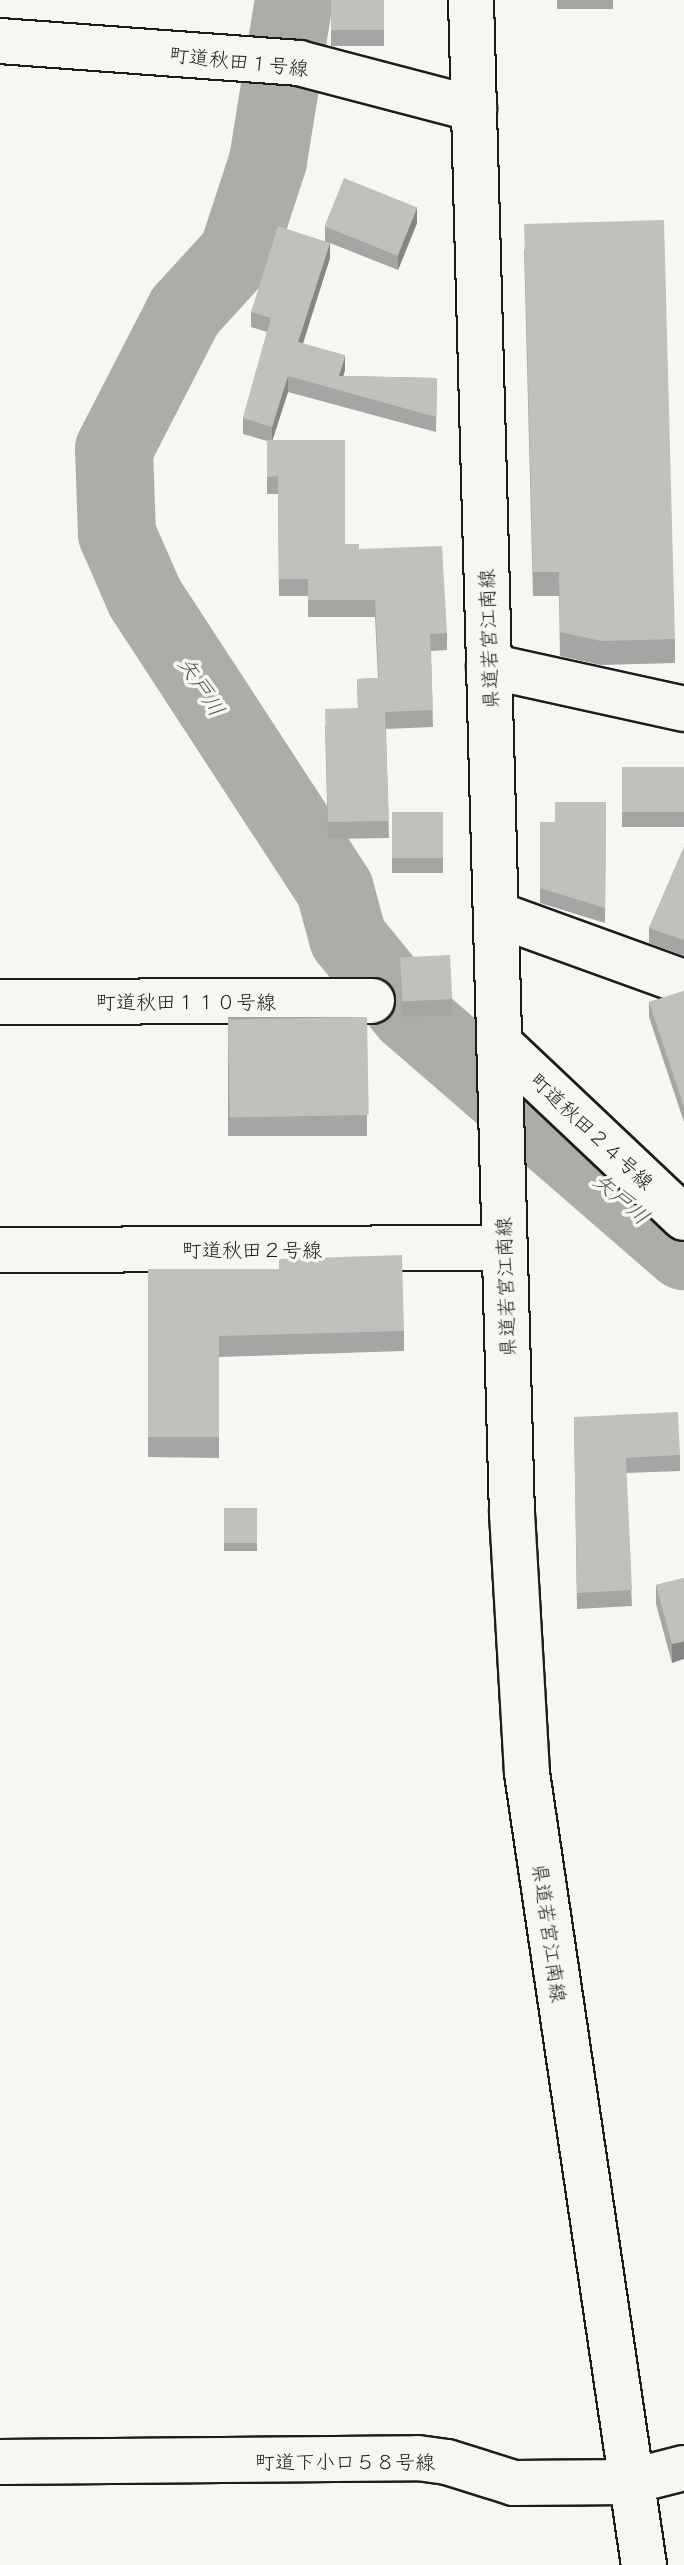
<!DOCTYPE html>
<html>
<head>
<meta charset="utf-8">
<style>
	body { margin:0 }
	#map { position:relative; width:684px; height:2565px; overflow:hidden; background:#f6f6f2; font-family:Mali,"Klee One",sans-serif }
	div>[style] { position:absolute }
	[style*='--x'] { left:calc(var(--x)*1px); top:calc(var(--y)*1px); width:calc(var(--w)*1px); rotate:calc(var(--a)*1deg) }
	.river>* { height:78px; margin:-39px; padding:0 39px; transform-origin:39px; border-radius:39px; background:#acaca9 }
	.roads { filter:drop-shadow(2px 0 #1c1c1c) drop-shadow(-2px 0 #1c1c1c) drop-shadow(0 2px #1c1c1c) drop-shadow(0 -2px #1c1c1c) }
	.minor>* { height:44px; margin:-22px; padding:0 22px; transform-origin:22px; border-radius:22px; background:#f6f6f2 }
	.major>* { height:44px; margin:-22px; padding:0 22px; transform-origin:22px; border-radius:22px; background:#f6f6f2 }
	.wall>* { inset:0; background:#a5a5a3; transform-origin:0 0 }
	.shaded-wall>* { inset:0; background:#868684 }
	.building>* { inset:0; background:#c0c0bd; transform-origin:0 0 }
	span { translate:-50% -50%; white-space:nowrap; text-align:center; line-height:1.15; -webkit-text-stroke:7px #f6f6f2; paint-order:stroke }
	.street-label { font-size:20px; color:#1c1c1c }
	.water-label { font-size:22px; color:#565654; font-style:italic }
</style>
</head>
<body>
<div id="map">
	<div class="river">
		<i style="--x:294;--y:0;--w:163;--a:99.2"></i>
		<i style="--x:268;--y:161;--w:97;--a:108.1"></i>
		<i style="--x:238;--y:253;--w:79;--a:132.4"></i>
		<i style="--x:185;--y:311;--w:155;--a:117.2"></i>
		<i style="--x:114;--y:449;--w:85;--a:88"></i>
		<i style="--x:117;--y:534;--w:70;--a:66.4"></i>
		<i style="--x:145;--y:598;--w:348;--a:56.9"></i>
		<i style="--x:335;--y:890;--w:50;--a:74.8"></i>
		<i style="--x:348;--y:938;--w:97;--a:50.9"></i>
		<i style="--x:409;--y:1013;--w:364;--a:40.9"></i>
	</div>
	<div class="roads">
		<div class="minor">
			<i style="--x:0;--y:41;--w:300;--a:4.2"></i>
			<i style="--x:299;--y:63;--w:181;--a:14.7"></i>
			<i style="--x:489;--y:666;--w:200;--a:12.4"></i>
			<i style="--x:496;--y:914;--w:200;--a:19.9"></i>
			<i style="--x:0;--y:1002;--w:372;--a:-0.2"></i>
			<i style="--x:500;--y:1044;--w:253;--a:43.4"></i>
			<i style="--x:0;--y:1250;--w:504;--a:-0.23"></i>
			<i style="--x:0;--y:2462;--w:418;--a:-0.5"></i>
			<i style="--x:418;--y:2458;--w:29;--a:8"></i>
			<i style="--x:447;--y:2462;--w:70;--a:17.4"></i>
			<i style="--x:514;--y:2483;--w:115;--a:-0.5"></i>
			<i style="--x:629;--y:2482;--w:57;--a:-14.3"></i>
		</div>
		<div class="major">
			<i style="--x:471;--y:0;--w:1514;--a:88.45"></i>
			<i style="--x:512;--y:1513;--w:260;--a:86.7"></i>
			<i style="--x:527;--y:1773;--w:801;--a:81.6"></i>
		</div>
	</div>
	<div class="wall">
		<i style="left:331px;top:0;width:53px;height:46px"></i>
		<i style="left:557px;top:0;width:56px;height:9px"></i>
		<i style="clip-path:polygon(417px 223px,398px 270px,330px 243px,330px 258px,303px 344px,345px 370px,343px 376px,437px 378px,436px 432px,288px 392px,272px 440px,345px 544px,359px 549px,447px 633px,447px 650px,431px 651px,433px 727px,386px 729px,389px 838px,328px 839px,325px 726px,358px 708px,357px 679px,378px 678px,375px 617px,308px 617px,308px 596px,279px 596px,278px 494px,267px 494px,267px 441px,243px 434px,243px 418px,267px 332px,251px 327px,251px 312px,325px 241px,325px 226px)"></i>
		<i style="clip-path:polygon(524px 248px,675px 639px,675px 663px,601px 665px,560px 656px,559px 596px,533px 596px)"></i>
		<i style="left:684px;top:767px;width:60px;height:62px;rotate:90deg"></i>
		<i style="clip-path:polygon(606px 802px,605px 923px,540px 903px,540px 822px,555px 822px)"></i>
		<i style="left:392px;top:812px;width:51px;height:61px"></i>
		<i style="clip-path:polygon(684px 847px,684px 956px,649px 943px,649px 928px)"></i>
		<i style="clip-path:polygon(400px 973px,452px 999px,452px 1015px,402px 1017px)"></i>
		<i style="clip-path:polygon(684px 991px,684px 1122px,649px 1017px,649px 1002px)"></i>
		<i style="left:367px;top:1017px;width:119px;height:139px;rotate:90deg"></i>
		<i style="clip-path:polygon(148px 1269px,404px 1331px,404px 1351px,219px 1357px,219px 1458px,148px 1457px)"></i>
		<i style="clip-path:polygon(574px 1417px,680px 1455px,680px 1471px,626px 1473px,632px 1606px,577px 1609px)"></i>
		<i style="left:224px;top:1508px;width:33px;height:43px"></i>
		<i style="clip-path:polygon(684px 1578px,672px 1663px,656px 1604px,656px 1585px)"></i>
	</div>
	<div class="shaded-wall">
		<i style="clip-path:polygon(417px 207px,417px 223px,398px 270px,398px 255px)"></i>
		<i style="clip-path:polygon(330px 243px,330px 258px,298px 358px,298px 342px)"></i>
		<i style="clip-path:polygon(345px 355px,345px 370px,339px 392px,339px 376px)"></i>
		<i style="clip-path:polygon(288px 376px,288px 392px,272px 442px,272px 427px)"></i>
		<i style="clip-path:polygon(684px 1641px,684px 1659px,672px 1663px,672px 1644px)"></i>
	</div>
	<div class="building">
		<i style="left:331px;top:0;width:53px;height:30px"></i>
		<i style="left:344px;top:178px;width:79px;height:52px;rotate:22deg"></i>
		<i style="clip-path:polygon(664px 220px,675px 639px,601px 641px,560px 632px,559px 572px,533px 572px,524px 224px)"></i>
		<i style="clip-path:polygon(278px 226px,330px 243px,298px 342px,345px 355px,339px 376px,437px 378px,436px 417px,288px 376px,272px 427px,243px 418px,271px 318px,251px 312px)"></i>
		<i style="clip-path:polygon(267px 440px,345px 440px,345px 544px,359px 544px,359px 549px,442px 546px,447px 633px,430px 634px,433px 710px,385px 712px,389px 821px,328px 822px,325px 709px,358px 708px,357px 679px,379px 678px,375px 600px,308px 600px,308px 579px,279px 579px,278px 476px,267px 477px)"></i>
		<i style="left:684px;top:767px;width:45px;height:62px;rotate:90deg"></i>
		<i style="clip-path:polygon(555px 802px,606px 802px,605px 908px,540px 888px,540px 822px,555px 822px)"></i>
		<i style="left:392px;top:812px;width:51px;height:46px"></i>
		<i style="clip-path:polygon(684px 847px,684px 940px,649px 928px)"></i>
		<i style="left:450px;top:955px;width:44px;height:50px;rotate:87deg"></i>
		<i style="clip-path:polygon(684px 991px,684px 1107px,649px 1002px)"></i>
		<i style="left:367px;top:1017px;width:98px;height:139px;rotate:89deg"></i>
		<i style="clip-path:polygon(402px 1255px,404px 1331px,219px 1336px,219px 1437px,148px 1437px,148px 1269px,279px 1269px,279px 1259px)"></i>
		<i style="clip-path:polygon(678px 1412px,680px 1455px,626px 1458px,632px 1590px,577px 1593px,574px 1417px)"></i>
		<i style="left:224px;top:1508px;width:33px;height:35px"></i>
		<i style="clip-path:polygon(684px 1578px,684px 1641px,672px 1644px,656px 1585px)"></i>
	</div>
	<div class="street-label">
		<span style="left:239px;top:61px;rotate:6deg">町道秋田１号線</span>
		<span style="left:488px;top:639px;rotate:-92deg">県道若宮江南線</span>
		<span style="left:186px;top:1001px">町道秋田１１０号線</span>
		<span style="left:592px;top:1131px;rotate:43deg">町道秋田２４号線</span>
		<span style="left:252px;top:1249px">町道秋田２号線</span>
		<span style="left:505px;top:1287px;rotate:-92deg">県道若宮江南線</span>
		<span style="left:550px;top:1933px;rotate:82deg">県道若宮江南線</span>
		<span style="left:345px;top:2461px">町道下小口５８号線</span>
	</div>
	<div class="water-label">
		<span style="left:202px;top:686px;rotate:57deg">矢戸川</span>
		<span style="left:622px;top:1198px;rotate:41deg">矢戸川</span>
	</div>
</div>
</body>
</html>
